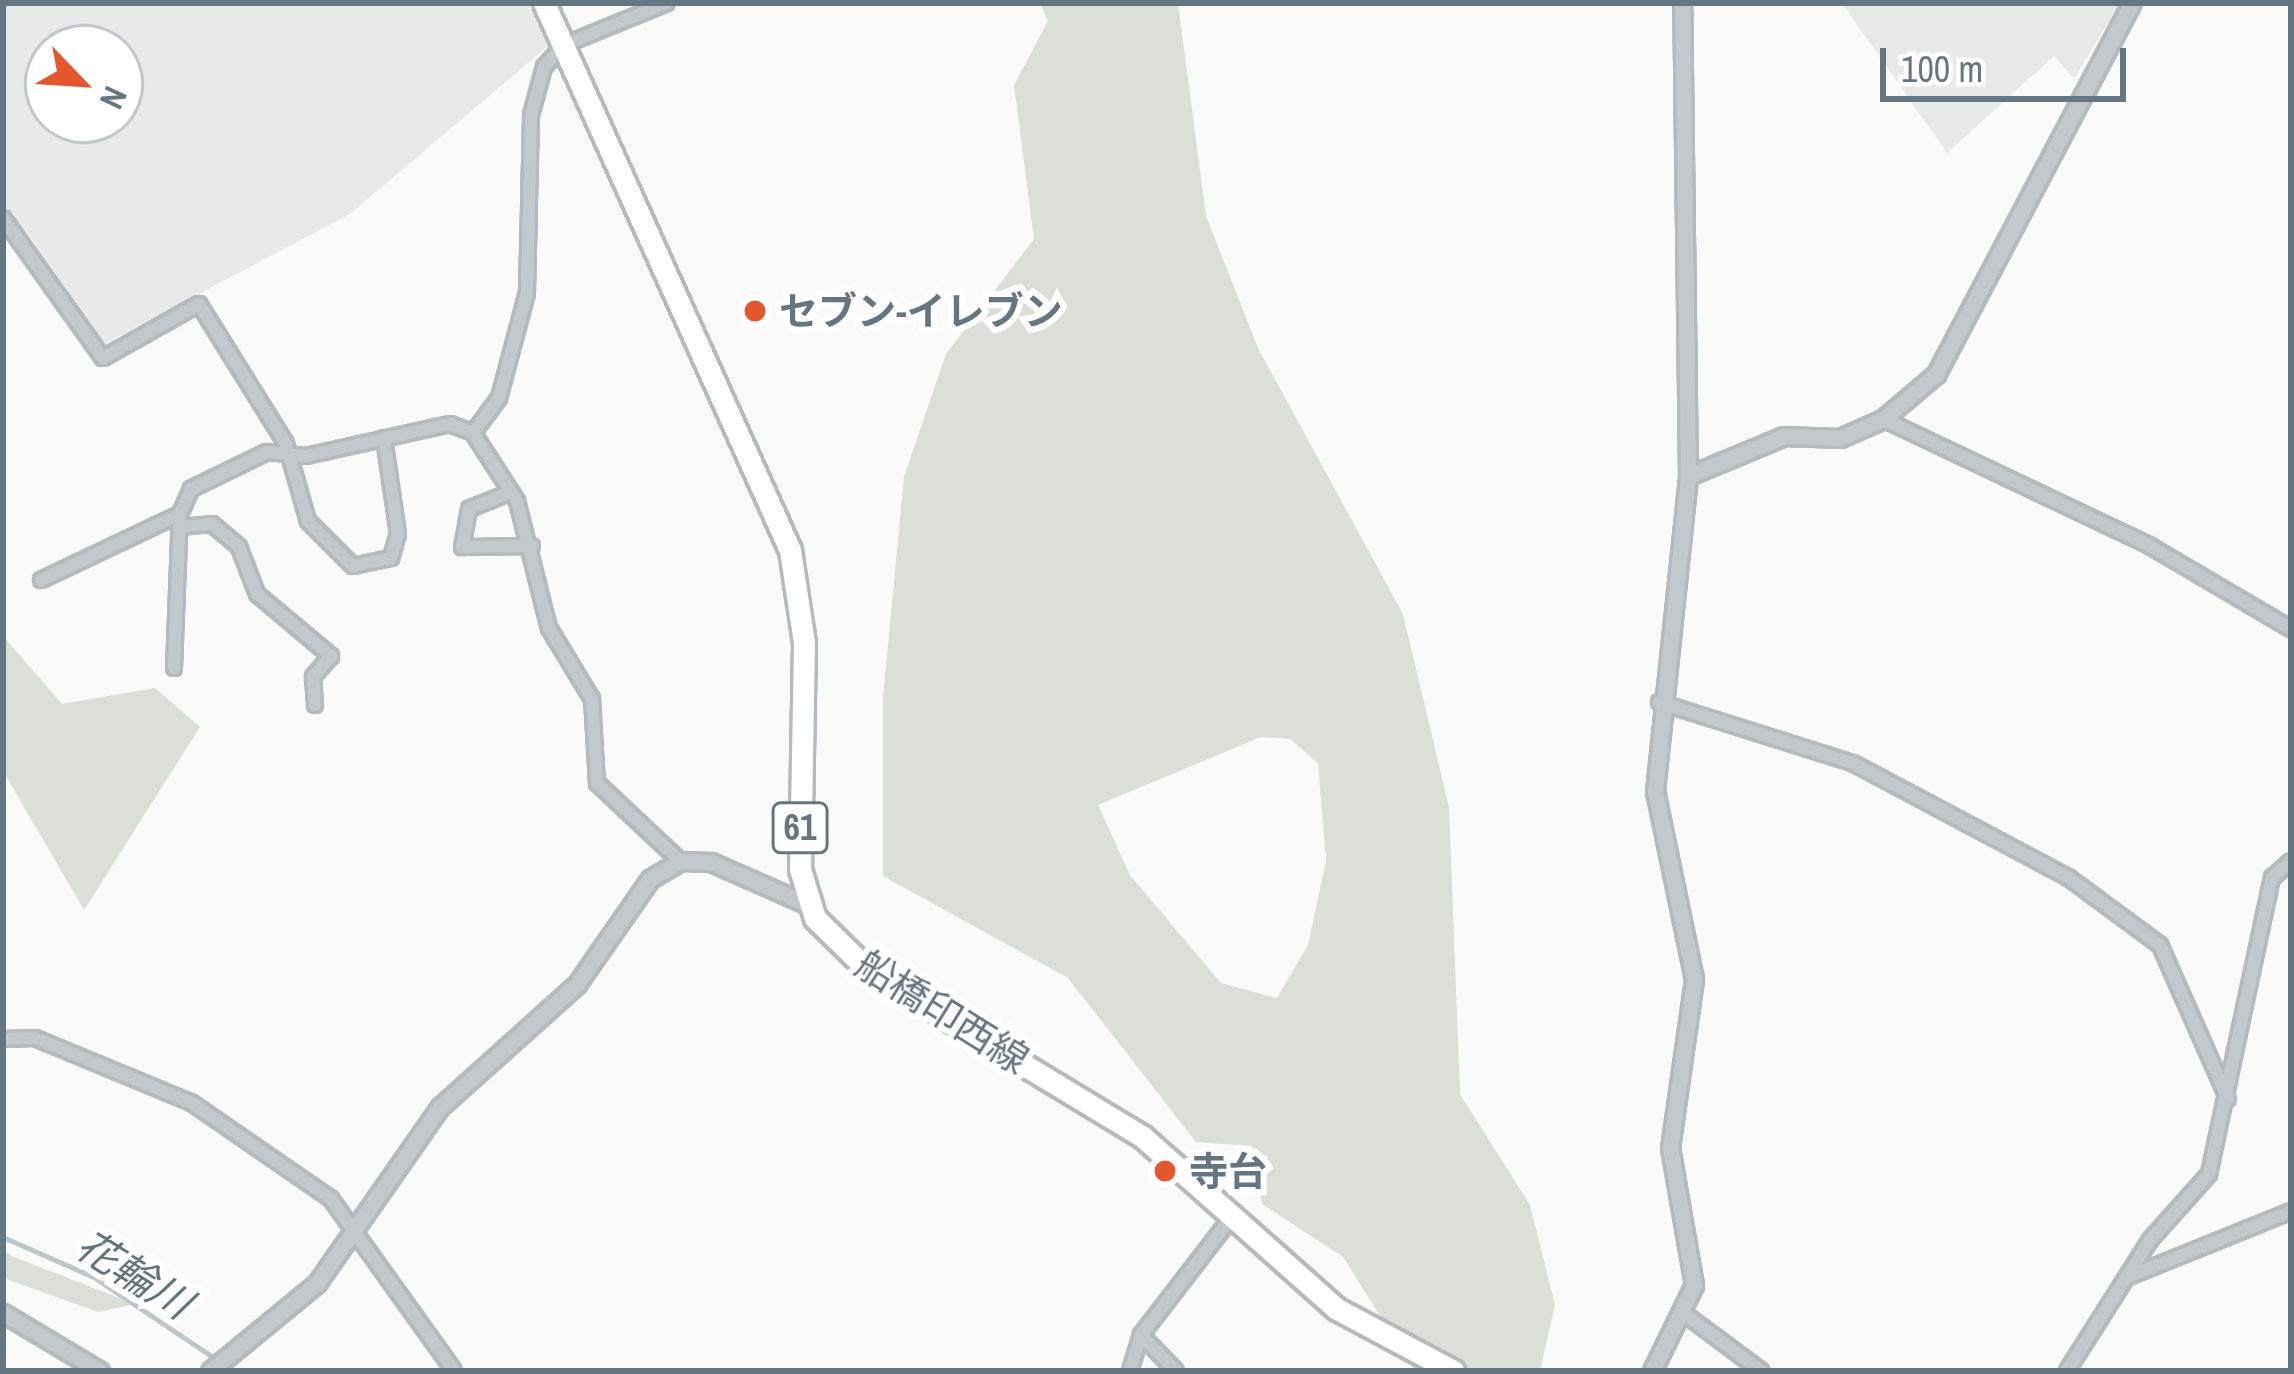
<!DOCTYPE html>
<html>
<head>
<meta charset="utf-8">
<style>
	body { margin:0 }
	#map { position:relative; width:2294px; height:1374px; overflow:hidden; background:#fafaf8; font-family:"Archivo Narrow","Noto Sans JP",sans-serif }
	div>[style] { position:absolute }
	[style*='--x'] { left:calc(var(--x)*1px); top:calc(var(--y)*1px); width:calc(var(--w)*1px); rotate:calc(var(--a)*1deg) }
	.built>* { inset:0; background:#e8e9e9 }
	.green>* { inset:0; background:#dadfd7 }
	.stream>* { height:4.5px; margin:-2.25px; padding:0 2.25px; transform-origin:2.25px; border-radius:2.25px; background:#bbc7cb }
	.roads { filter:drop-shadow(3px 0 #b5babe) drop-shadow(-3px 0 #b5babe) drop-shadow(0 3px #b5babe) drop-shadow(0 -3px #b5babe) }
	.minor>* { height:12px; margin:-6px; padding:0 6px; transform-origin:6px; border-radius:6px; background:#c3c8cc }
	.tertiary>* { height:15px; margin:-7.5px; padding:0 7.5px; transform-origin:7.5px; border-radius:7.5px; background:#c3c8cc }
	.primary>* { height:21px; margin:-10.5px; padding:0 10.5px; transform-origin:10.5px; border-radius:10.5px; background:#fff }
	.dots>* { width:33px; height:33px; translate:-50% -50%; box-sizing:border-box; border:6px solid #fff; border-radius:50% }
	span { translate:-50% -50%; white-space:nowrap; text-align:center; line-height:1.15; -webkit-text-stroke:12px #fff; paint-order:stroke }
	.shield-label span { padding:3px 9px; background:#fff; border:3px solid; border-radius:9px; -webkit-text-stroke-width:0 }
	.shield-label { font-size:36px; color:#657683; font-weight:700 }
	.poi-label { font-size:39px; color:#657683; font-weight:700 }
	.left { translate:0 -50%; text-align:left }
	.street-label { font-size:39px; color:#657683 }
	.water-label { font-size:42px; color:#60757c; font-style:italic }
	.frame { position:absolute; inset:0; border:6px solid #657683; pointer-events:none }
	.north { position:absolute; left:24px; top:24px; width:120px; height:120px; box-sizing:border-box; background:#fff; border:3px solid #c1c8cd; border-radius:50%; rotate:115deg; font-size:33px; font-weight:700; line-height:48px; text-align:center; color:#657683 }
	.north::after { content:''; display:block; margin:auto; width:42px; height:54px; background:#e4572e; clip-path:polygon(50% 0,100% 100%,50% 72%,0 100%) }
	.scale { position:absolute; left:1880px; top:48px; width:246px; height:54px; box-sizing:border-box; border:6px solid #657683; border-top:0; padding-left:15px; font-size:36px; line-height:42px; white-space:nowrap; color:#657683; -webkit-text-stroke:9px #fff; paint-order:stroke }
</style>
</head>
<body>
<div id="map">
	<div class="built">
		<i style="clip-path:polygon(evenodd,3px 3px,527px 3px,548px 46px,350px 214px,104px 344px,26px 230px,3px 241px,3px 3px,48px 48px,120px 48px,120px 120px,48px 120px,48px 48px)"></i>
		<i style="clip-path:polygon(1842px 3px,2120px 3px,2074px 79px,2054px 56px,1947px 153px)"></i>
	</div>
	<div class="green">
		<i style="clip-path:polygon(evenodd,1040px 3px,1178px 3px,1206px 216px,1258px 348px,1403px 614px,1449px 807px,1460px 1094px,1530px 1205px,1555px 1305px,1540px 1371px,1415px 1371px,1343px 1257px,1262px 1204px,1252px 1146px,1196px 1142px,1068px 978px,883px 876px,883px 698px,904px 477px,946px 354px,1034px 239px,1014px 85px,1048px 21px,1040px 3px,1261px 737px,1290px 739px,1318px 763px,1326px 861px,1308px 945px,1277px 998px,1221px 983px,1130px 875px,1098px 805px,1261px 737px)"></i>
		<i style="clip-path:polygon(3px 636px,62px 704px,155px 688px,200px 727px,84px 910px,3px 771px)"></i>
		<i style="clip-path:polygon(3px 1250px,14px 1257px,135px 1304px,98px 1312px,3px 1278px)"></i>
	</div>
	<div class="stream">
		<i style="--x:3;--y:1237;--w:99;--a:23.7"></i>
		<i style="--x:94;--y:1277;--w:147;--a:33.9"></i>
	</div>
	<div class="roads">
		<div class="minor">
			<i style="--x:3;--y:218;--w:172;--a:54.5"></i>
			<i style="--x:103;--y:358;--w:110;--a:-29.4"></i>
			<i style="--x:199;--y:304;--w:165;--a:58.1"></i>
			<i style="--x:286;--y:444;--w:80;--a:74.1"></i>
			<i style="--x:308;--y:521;--w:64;--a:45"></i>
			<i style="--x:353;--y:566;--w:39;--a:-12"></i>
			<i style="--x:391;--y:558;--w:25;--a:-74"></i>
			<i style="--x:398;--y:534;--w:97;--a:-98.3"></i>
			<i style="--x:1883;--y:419;--w:296;--a:25.4"></i>
			<i style="--x:2150;--y:546;--w:164;--a:30.5"></i>
			<i style="--x:473;--y:433;--w:44;--a:-53.4"></i>
			<i style="--x:499;--y:398;--w:109;--a:-75.1"></i>
			<i style="--x:527;--y:293;--w:178;--a:-88.7"></i>
			<i style="--x:531;--y:115;--w:50;--a:-74.8"></i>
			<i style="--x:544;--y:67;--w:30;--a:-48"></i>
			<i style="--x:564;--y:45;--w:111;--a:-22.2"></i>
			<i style="--x:511;--y:492;--w:45;--a:158"></i>
			<i style="--x:469;--y:509;--w:39;--a:100"></i>
			<i style="--x:462;--y:547;--w:70;--a:-0.8"></i>
			<i style="--x:179;--y:527;--w:33;--a:-5"></i>
			<i style="--x:212;--y:524;--w:35;--a:40"></i>
			<i style="--x:239;--y:547;--w:50;--a:69"></i>
			<i style="--x:257;--y:594;--w:97;--a:40"></i>
			<i style="--x:331;--y:656;--w:28;--a:131"></i>
			<i style="--x:313;--y:677;--w:28;--a:86"></i>
			<i style="--x:41;--y:580;--w:154;--a:-25.4"></i>
			<i style="--x:174;--y:668;--w:154;--a:-87.8"></i>
			<i style="--x:180;--y:514;--w:27;--a:-66"></i>
			<i style="--x:191;--y:489;--w:85;--a:-26"></i>
			<i style="--x:267;--y:452;--w:39;--a:6"></i>
			<i style="--x:306;--y:456;--w:148;--a:-12.5"></i>
			<i style="--x:450;--y:424;--w:25;--a:21"></i>
			<i style="--x:473;--y:433;--w:81;--a:57.1"></i>
			<i style="--x:517;--y:501;--w:131;--a:75.9"></i>
			<i style="--x:549;--y:628;--w:83;--a:58.8"></i>
			<i style="--x:592;--y:699;--w:84;--a:86.6"></i>
			<i style="--x:597;--y:783;--w:114;--a:43.2"></i>
			<i style="--x:1659;--y:702;--w:203;--a:17.5"></i>
			<i style="--x:1853;--y:763;--w:245;--a:28"></i>
			<i style="--x:2069;--y:878;--w:113;--a:36.4"></i>
			<i style="--x:2160;--y:945;--w:168;--a:66.2"></i>
			<i style="--x:3;--y:1039;--w:32;--a:-2"></i>
			<i style="--x:35;--y:1038;--w:170;--a:22.5"></i>
			<i style="--x:192;--y:1103;--w:169;--a:34.6"></i>
			<i style="--x:331;--y:1199;--w:211;--a:54.4"></i>
			<i style="--x:2128;--y:1277;--w:176;--a:-22"></i>
			<i style="--x:1686;--y:1315;--w:94;--a:36.7"></i>
			<i style="--x:1141;--y:1335;--w:50;--a:45.8"></i>
			<i style="--x:1130;--y:1371;--w:38;--a:-73"></i>
			<i style="--x:1141;--y:1335;--w:148;--a:-52.4"></i>
			<i style="--x:2067;--y:1371;--w:155;--a:-57.6"></i>
			<i style="--x:2150;--y:1240;--w:89;--a:-48.2"></i>
			<i style="--x:2209;--y:1174;--w:303;--a:-78"></i>
			<i style="--x:2272;--y:878;--w:25;--a:-42"></i>
		</div>
		<div class="tertiary">
			<i style="--x:1688;--y:476;--w:104;--a:-22.6"></i>
			<i style="--x:1784;--y:436;--w:56;--a:2"></i>
			<i style="--x:1840;--y:438;--w:47;--a:-23.8"></i>
			<i style="--x:1883;--y:419;--w:70;--a:-40.3"></i>
			<i style="--x:1936;--y:374;--w:420;--a:-62.2"></i>
			<i style="--x:3;--y:1313;--w:113;--a:30.9"></i>
			<i style="--x:210;--y:1371;--w:139;--a:-39.4"></i>
			<i style="--x:317;--y:1283;--w:215;--a:-55.1"></i>
			<i style="--x:440;--y:1107;--w:184;--a:-41.9"></i>
			<i style="--x:577;--y:984;--w:128;--a:-55.2"></i>
			<i style="--x:650;--y:879;--w:35;--a:-31"></i>
			<i style="--x:680;--y:861;--w:31;--a:2"></i>
			<i style="--x:711;--y:862;--w:107;--a:23.7"></i>
			<i style="--x:1652;--y:1371;--w:96;--a:-64"></i>
			<i style="--x:1694;--y:1285;--w:139;--a:-99.9"></i>
			<i style="--x:1670;--y:1148;--w:171;--a:-81.9"></i>
			<i style="--x:1694;--y:979;--w:192;--a:-101.7"></i>
			<i style="--x:1655;--y:791;--w:317;--a:-84"></i>
			<i style="--x:1688;--y:476;--w:473;--a:-90.7"></i>
		</div>
		<div class="primary">
			<i style="--x:544;--y:3;--w:600;--a:65.79"></i>
			<i style="--x:790;--y:550;--w:94;--a:81.4"></i>
			<i style="--x:804;--y:643;--w:226;--a:91"></i>
			<i style="--x:800;--y:869;--w:51;--a:73"></i>
			<i style="--x:815;--y:918;--w:76;--a:44.5"></i>
			<i style="--x:869;--y:971;--w:320;--a:31.2"></i>
			<i style="--x:1143;--y:1137;--w:259;--a:41.6"></i>
			<i style="--x:1337;--y:1309;--w:132;--a:28.1"></i>
		</div>
	</div>
	<div class="dots">
		<i style="left:755px;top:311px;background:#e4572e"></i>
		<i style="left:1165px;top:1171px;background:#e4572e"></i>
	</div>
	<div class="shield-label">
		<span style="left:800px;top:828px">61</span>
	</div>
	<div class="poi-label">
		<span class="left" style="left:779px;top:311px">セブン-イレブン</span>
		<span class="left" style="left:1189px;top:1171px">寺台</span>
	</div>
	<div class="street-label">
		<span style="left:942px;top:1012px;rotate:32deg">船橋印西線</span>
	</div>
	<div class="water-label">
		<span style="left:134px;top:1274px;rotate:32deg">花輪川</span>
	</div>
	<div class="frame"></div>
	<div class="north">N</div>
	<div class="scale">100 m</div>
</div>
</body>
</html>
